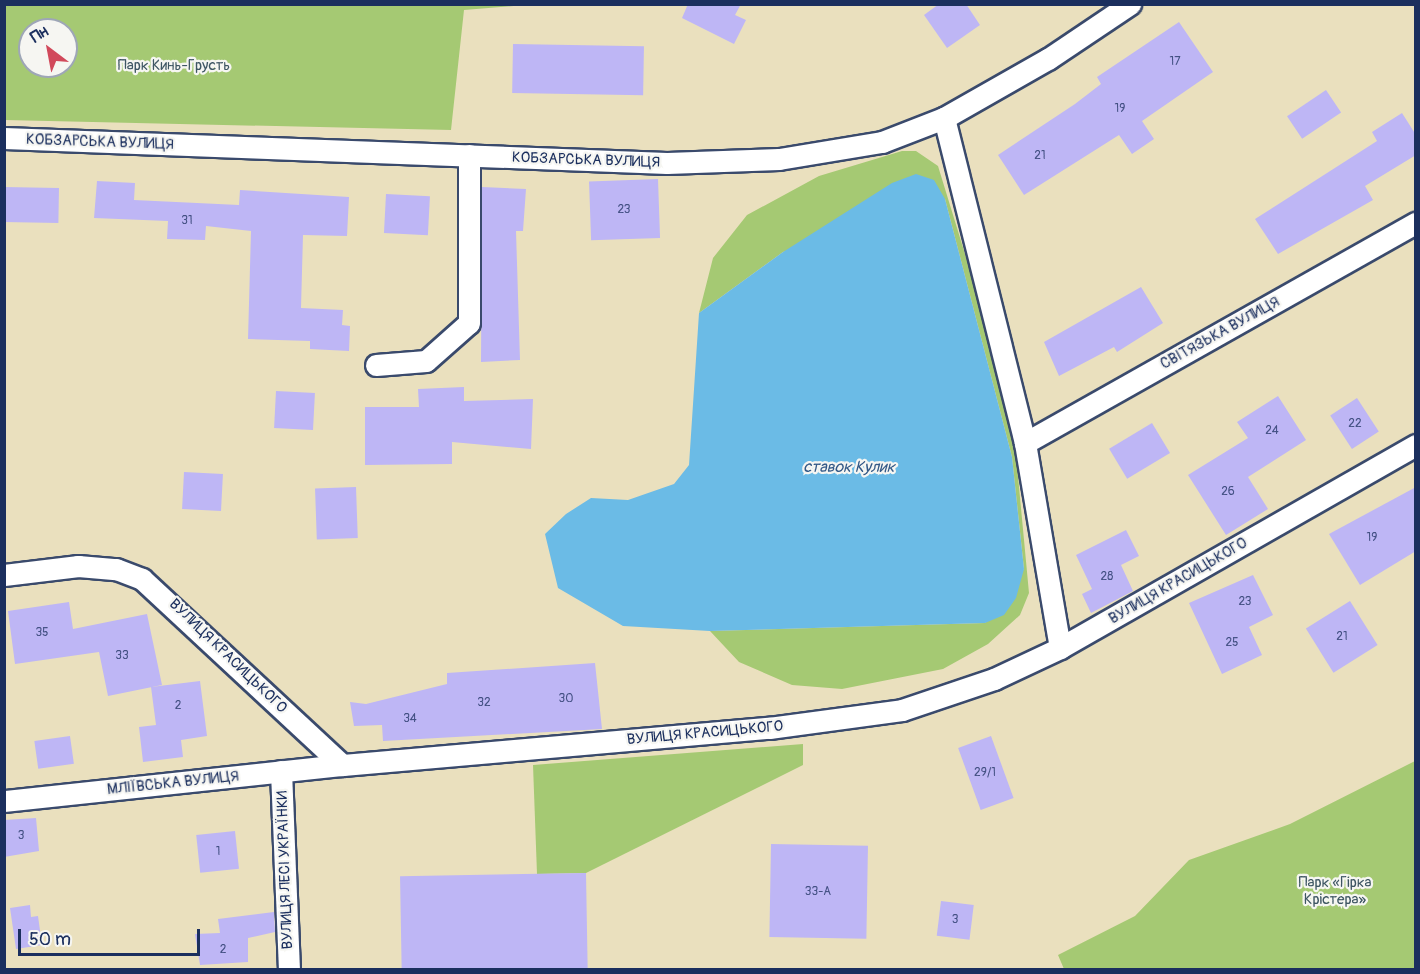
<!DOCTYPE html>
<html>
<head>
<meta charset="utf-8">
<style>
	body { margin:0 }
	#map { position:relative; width:1420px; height:974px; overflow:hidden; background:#eae0be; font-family:Pangolin,sans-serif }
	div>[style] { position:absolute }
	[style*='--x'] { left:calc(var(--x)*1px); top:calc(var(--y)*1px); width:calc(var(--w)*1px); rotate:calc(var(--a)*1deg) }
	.green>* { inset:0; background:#a5c973 }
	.water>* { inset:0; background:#6bbbe6 }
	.building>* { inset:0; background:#beb6f5; transform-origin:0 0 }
	.roads { filter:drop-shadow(2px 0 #3a4a6c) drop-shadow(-2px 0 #3a4a6c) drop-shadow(0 2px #3a4a6c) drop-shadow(0 -2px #3a4a6c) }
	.minor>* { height:21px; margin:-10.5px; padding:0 10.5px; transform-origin:10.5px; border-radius:10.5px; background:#fff }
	span { translate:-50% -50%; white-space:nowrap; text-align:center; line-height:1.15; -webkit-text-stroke:4.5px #f6f6f2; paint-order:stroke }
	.number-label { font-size:12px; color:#445184 }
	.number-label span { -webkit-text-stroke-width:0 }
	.park-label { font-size:15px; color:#3e5663 }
	.street-label { font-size:15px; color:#1b2f5e }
	.water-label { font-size:16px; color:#335987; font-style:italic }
	.frame { position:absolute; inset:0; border:6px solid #1b2f5e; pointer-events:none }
	.north { position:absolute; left:18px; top:18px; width:60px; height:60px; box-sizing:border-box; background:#f6f6f2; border:2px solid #9ea6b7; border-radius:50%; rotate:328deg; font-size:16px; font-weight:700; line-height:24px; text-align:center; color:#1b2f5e }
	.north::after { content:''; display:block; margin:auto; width:21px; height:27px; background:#d1495b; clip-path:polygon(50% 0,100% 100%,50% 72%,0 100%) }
	.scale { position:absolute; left:18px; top:929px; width:182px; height:27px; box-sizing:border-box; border:3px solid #1b2f5e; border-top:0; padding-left:8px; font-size:18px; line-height:21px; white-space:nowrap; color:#1b2f5e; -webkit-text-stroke:4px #f6f6f2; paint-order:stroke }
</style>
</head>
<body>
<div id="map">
	<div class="green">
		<i style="clip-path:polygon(evenodd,5px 4px,525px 4px,525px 5px,464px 10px,451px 130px,5px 120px,5px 4px,30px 30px,66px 30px,66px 66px,30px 66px,30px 30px)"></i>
		<i style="clip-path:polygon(902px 151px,916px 151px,938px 166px,977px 293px,1016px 455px,1029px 593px,1020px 615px,988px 644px,943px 669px,842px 689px,792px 685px,739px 662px,710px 631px,985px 623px,1024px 569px,1012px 457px,945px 199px,783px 252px,699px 313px,713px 258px,747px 215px,819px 176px)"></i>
		<i style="clip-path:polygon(803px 744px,803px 765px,586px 873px,537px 874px,533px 765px)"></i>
		<i style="clip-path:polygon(1415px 761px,1415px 969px,1064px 969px,1058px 955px,1135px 916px,1189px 860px,1290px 824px)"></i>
	</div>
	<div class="water">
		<i style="clip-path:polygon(916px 174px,934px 180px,945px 199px,1012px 457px,1024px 569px,1016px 598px,1004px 615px,985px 623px,710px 631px,623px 626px,558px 588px,545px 534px,566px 514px,591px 498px,628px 500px,674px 484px,689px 465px,699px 313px,783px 252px,892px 183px)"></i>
	</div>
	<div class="building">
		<i style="clip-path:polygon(688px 4px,741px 4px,735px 15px,746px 20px,734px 44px,682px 18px)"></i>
		<i style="clip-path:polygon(939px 4px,966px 4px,980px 25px,947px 48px,924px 15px)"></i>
		<i style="clip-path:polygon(1179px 22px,1213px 72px,1142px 121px,1154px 139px,1132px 154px,1119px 135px,1024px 195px,998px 155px,1075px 104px,1101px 84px,1097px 77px)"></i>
		<i style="left:513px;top:44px;width:131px;height:49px;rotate:1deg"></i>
		<i style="left:1326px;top:90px;width:27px;height:47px;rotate:56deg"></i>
		<i style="clip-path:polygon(1402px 113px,1416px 135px,1416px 155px,1365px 186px,1373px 200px,1278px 254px,1255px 219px,1377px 141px,1372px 132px)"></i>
		<i style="left:658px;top:179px;width:59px;height:69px;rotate:88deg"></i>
		<i style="clip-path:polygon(97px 181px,135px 183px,134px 200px,239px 205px,240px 190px,349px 197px,347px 236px,303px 235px,301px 308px,343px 310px,342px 325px,350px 326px,349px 351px,310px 349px,310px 341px,248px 339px,251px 231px,206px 226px,205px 240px,167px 239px,168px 221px,94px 218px)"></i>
		<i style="left:4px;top:187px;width:55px;height:35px;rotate:1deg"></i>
		<i style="clip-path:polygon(482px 187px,526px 189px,523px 231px,516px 231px,520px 360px,481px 362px)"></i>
		<i style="left:386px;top:194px;width:44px;height:39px;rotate:3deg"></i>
		<i style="clip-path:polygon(1141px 287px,1163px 323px,1117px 352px,1114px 347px,1059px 376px,1044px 342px)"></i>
		<i style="clip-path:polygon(464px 387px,464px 401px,533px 399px,531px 449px,452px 442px,452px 464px,365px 465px,365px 407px,419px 407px,418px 389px)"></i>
		<i style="left:276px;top:391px;width:39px;height:37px;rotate:3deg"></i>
		<i style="clip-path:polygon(1278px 396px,1306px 440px,1248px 477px,1268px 509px,1226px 535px,1188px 475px,1248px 438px,1237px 422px)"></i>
		<i style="left:1357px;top:398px;width:40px;height:32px;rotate:57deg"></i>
		<i style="left:1152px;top:423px;width:35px;height:50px;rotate:59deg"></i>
		<i style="left:184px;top:472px;width:39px;height:37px;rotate:3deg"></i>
		<i style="left:356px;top:487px;width:51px;height:41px;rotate:88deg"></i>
		<i style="clip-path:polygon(1416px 487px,1416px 551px,1360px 585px,1329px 534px)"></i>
		<i style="clip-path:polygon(1126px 530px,1139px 556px,1121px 565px,1133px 591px,1091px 613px,1082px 594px,1092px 589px,1076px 555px)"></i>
		<i style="clip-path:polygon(1253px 575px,1273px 615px,1249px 627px,1262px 655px,1222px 674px,1189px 603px)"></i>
		<i style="left:1350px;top:601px;width:52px;height:52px;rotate:58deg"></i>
		<i style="clip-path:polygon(69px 602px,73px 629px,147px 614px,162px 685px,108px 696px,99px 652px,15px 664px,8px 611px)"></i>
		<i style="clip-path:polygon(595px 663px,602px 729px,383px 741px,382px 725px,354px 726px,350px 702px,366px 704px,447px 684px,447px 673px)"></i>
		<i style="clip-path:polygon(200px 681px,207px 736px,181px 740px,183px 757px,143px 762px,139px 727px,156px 725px,151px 687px)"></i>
		<i style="left:70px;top:736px;width:28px;height:36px;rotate:82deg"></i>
		<i style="left:991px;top:736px;width:66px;height:35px;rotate:70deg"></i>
		<i style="clip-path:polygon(36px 818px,39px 851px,4px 857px,4px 820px)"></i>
		<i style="left:235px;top:831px;width:38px;height:39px;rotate:84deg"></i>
		<i style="left:771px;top:844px;width:97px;height:93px;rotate:1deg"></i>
		<i style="left:586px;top:873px;width:96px;height:186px;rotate:89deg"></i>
		<i style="left:941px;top:901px;width:33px;height:35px;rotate:7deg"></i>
		<i style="clip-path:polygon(30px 905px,31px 917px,38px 916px,42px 945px,16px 949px,10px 908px)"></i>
		<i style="clip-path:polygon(274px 912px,275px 932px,248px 938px,248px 962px,200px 965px,195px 934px,220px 933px,218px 919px)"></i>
	</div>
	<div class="roads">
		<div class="minor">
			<i style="--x:944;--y:118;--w:335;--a:76"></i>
			<i style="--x:1025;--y:443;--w:208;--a:80.3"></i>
			<i style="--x:4;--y:138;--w:663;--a:2.16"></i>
			<i style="--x:667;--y:163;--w:112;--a:-2"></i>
			<i style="--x:779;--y:159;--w:104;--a:-9.4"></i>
			<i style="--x:882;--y:142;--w:66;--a:-21.2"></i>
			<i style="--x:944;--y:118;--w:120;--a:-29.6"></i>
			<i style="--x:1048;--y:59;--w:99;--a:-33.9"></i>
			<i style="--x:376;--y:365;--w:50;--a:-4.6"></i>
			<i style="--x:426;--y:361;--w:57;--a:-41.5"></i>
			<i style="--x:469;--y:323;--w:168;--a:-90"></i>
			<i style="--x:1025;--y:443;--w:449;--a:-29.4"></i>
			<i style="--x:4;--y:575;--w:75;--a:-6.9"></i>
			<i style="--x:78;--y:566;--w:38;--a:5"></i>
			<i style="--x:116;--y:569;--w:28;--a:21"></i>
			<i style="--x:142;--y:579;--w:273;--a:42.9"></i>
			<i style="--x:342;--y:765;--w:429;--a:-5"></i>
			<i style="--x:769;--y:728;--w:134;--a:-7.7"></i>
			<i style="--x:902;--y:710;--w:97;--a:-18.6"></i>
			<i style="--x:994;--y:679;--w:73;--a:-25.2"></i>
			<i style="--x:1060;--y:648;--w:410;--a:-29.7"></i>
			<i style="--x:281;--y:771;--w:199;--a:87.7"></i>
			<i style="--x:4;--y:801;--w:340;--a:-6.1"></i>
		</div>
	</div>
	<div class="number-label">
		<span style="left:1175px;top:62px">17</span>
		<span style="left:1120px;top:109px">19</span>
		<span style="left:1040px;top:156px">21</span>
		<span style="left:624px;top:210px">23</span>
		<span style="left:187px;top:221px">31</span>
		<span style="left:1355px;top:424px">22</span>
		<span style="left:1272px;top:431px">24</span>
		<span style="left:1228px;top:492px">26</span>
		<span style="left:1372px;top:538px">19</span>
		<span style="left:1107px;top:577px">28</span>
		<span style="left:1245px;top:602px">23</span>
		<span style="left:42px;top:633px">35</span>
		<span style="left:1342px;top:637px">21</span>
		<span style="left:1232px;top:643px">25</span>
		<span style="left:122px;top:656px">33</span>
		<span style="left:566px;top:699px">30</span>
		<span style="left:484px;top:703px">32</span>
		<span style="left:178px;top:706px">2</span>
		<span style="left:410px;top:719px">34</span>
		<span style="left:985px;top:773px">29/1</span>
		<span style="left:21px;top:836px">3</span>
		<span style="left:218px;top:852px">1</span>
		<span style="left:818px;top:892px">33-А</span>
		<span style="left:955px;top:920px">3</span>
		<span style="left:223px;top:950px">2</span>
	</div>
	<div class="park-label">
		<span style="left:174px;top:66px">Парк Кинь-Грусть</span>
		<span style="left:1335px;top:891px">Парк «Гірка<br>Крістера»</span>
	</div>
	<div class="street-label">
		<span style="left:100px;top:142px;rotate:2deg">КОБЗАРСЬКА ВУЛИЦЯ</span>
		<span style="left:586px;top:160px;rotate:2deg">КОБЗАРСЬКА ВУЛИЦЯ</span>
		<span style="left:1220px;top:333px;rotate:-29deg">СВІТЯЗЬКА ВУЛИЦЯ</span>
		<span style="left:1178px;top:581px;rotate:-30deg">ВУЛИЦЯ КРАСИЦЬКОГО</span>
		<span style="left:228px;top:656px;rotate:44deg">ВУЛИЦЯ КРАСИЦЬКОГО</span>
		<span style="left:705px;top:733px;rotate:-5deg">ВУЛИЦЯ КРАСИЦЬКОГО</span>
		<span style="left:173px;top:783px;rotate:-6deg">МЛІЇВСЬКА ВУЛИЦЯ</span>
		<span style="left:285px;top:870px;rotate:-92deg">ВУЛИЦЯ ЛЕСІ УКРАЇНКИ</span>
	</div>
	<div class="water-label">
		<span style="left:849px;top:467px">ставок Кулик</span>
	</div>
	<div class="frame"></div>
	<div class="north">Пн</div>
	<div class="scale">50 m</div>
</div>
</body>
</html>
